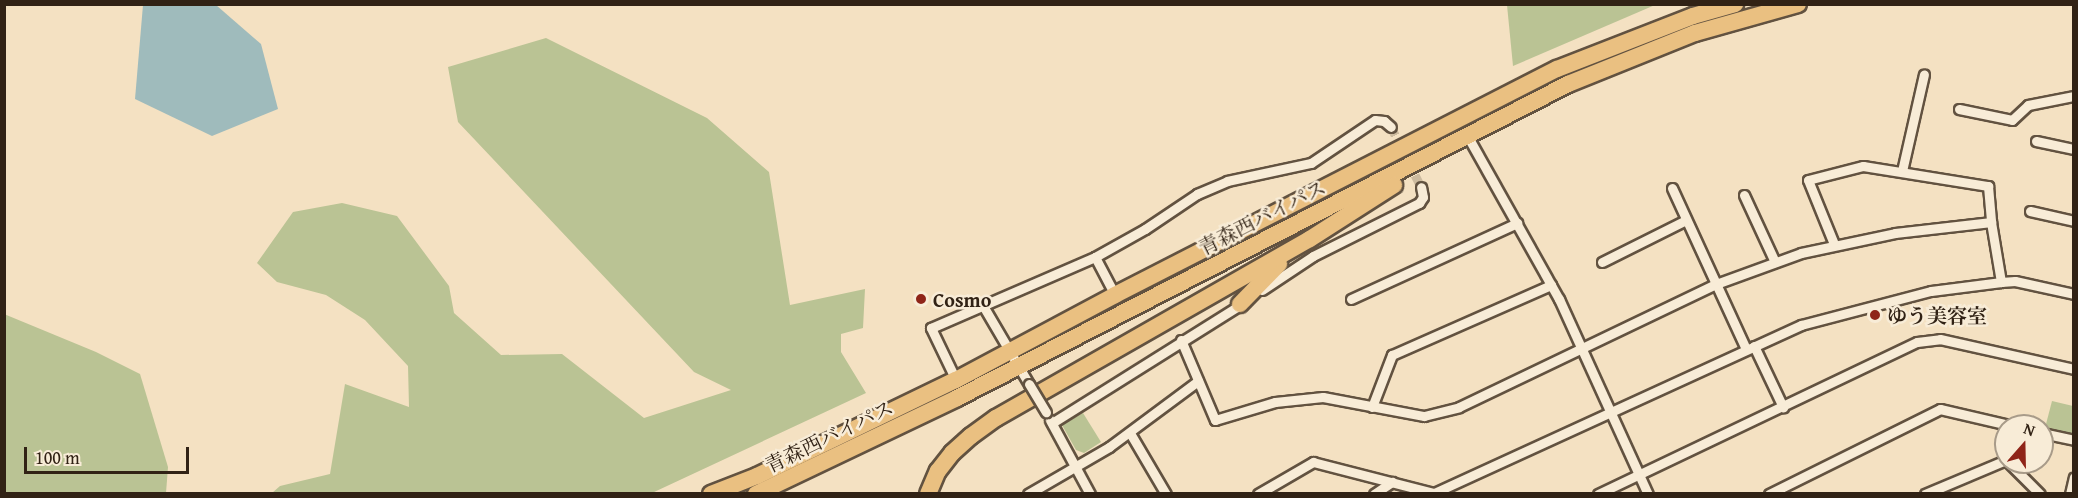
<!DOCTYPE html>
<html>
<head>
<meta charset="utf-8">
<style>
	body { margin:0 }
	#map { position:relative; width:2078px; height:498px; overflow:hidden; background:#f4e1c2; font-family:"Gentium Book Plus","Noto Serif JP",serif }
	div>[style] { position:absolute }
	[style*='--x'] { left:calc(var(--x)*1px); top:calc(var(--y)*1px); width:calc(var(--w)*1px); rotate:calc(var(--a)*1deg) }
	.green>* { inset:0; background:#bac394 }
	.water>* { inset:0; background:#9fbbbc }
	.street-tunnel>* { height:9px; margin-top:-4.5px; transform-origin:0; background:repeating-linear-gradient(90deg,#cdbb9f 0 9px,transparent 0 13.5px) }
	.roads { filter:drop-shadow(2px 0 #625240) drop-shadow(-2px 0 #625240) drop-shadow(0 2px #625240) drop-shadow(0 -2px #625240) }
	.street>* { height:9px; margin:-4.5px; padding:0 4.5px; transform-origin:4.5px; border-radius:4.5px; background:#f8ecd7 }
	.highway>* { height:16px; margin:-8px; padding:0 8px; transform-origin:8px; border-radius:8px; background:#eac081 }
	.bridges { filter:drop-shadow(2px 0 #625240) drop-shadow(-2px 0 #625240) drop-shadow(0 2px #625240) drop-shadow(0 -2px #625240) }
	.street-bridge>* { height:9px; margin:-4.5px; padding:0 4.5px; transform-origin:4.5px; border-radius:4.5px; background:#f8ecd7 }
	.dots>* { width:16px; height:16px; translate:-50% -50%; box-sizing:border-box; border:3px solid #f8ecd7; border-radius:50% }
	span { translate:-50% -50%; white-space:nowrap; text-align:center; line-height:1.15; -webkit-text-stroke:5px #f8ecd7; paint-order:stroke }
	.street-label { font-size:20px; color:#312215 }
	.poi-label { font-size:20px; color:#312215; font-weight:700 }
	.left { translate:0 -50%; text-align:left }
	.frame { position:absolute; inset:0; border:6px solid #312215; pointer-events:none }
	.north { position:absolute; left:1994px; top:414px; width:60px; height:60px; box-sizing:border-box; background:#f8ecd7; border:2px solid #a89b89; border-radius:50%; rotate:20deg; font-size:16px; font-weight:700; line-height:24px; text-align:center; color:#312215 }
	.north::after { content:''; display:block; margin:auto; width:21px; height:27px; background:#8f2418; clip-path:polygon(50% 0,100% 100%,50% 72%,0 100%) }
	.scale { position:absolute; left:24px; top:447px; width:165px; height:27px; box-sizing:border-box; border:3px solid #312215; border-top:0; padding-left:8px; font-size:18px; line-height:21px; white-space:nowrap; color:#312215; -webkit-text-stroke:4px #f8ecd7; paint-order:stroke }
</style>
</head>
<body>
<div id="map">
	<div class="green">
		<i style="clip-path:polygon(1507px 5px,1507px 4px,1655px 5px,1513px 66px)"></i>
		<i style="clip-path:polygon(546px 38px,707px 118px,769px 172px,790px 305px,865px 289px,863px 328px,841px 334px,841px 352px,866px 393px,652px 493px,272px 493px,280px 486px,330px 474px,345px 384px,409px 407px,408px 366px,365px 320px,326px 295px,277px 282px,257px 263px,293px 212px,342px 203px,397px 216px,449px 286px,454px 313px,501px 355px,562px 354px,644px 418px,731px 390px,694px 372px,458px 122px,448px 67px)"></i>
		<i style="clip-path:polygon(4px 314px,96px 352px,140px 374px,168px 467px,166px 493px,5px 493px)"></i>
		<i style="clip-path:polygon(2052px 401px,2073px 406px,2073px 434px,2045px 428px)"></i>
		<i style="clip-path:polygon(1083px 413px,1101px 442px,1084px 453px,1076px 450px,1062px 425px)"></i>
	</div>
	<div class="water">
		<i style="clip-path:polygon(143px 5px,216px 5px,261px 44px,278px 109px,212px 136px,135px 99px)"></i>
	</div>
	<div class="street-tunnel">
		<i style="--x:1391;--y:127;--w:26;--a:62"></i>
		<i style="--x:1409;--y:163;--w:27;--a:63"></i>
	</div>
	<div class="roads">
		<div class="street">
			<i style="--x:1959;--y:109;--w:54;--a:11.7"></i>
			<i style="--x:2012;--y:120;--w:22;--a:-43"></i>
			<i style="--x:2028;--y:105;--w:47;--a:-11.1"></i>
			<i style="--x:1468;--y:137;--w:186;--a:60.7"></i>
			<i style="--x:1559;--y:299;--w:214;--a:65.5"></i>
			<i style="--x:2036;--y:141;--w:39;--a:12"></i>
			<i style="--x:1902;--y:171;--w:99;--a:-77.2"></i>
			<i style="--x:1672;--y:188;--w:177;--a:65.3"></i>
			<i style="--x:1744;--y:195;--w:74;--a:65.2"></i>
			<i style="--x:2030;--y:211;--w:45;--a:12.8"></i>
			<i style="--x:1834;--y:244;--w:69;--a:-112.1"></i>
			<i style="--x:1808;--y:180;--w:57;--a:-14.3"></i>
			<i style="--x:1863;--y:166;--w:127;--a:9.1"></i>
			<i style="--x:1988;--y:186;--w:36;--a:85"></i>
			<i style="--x:1991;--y:222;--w:61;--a:80.5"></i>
			<i style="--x:1095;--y:257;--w:43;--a:62.2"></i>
			<i style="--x:1602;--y:262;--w:94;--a:-26.6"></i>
			<i style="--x:1262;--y:290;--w:61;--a:-33.7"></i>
			<i style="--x:1313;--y:256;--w:119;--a:-26.6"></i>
			<i style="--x:1419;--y:203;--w:7;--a:-56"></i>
			<i style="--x:1423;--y:197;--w:10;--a:-101"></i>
			<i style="--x:1351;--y:299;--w:183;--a:-24.6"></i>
			<i style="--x:982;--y:304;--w:93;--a:59.6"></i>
			<i style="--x:1181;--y:340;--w:87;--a:67"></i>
			<i style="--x:1215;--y:420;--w:63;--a:-16.7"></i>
			<i style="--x:1275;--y:402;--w:48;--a:-5.9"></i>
			<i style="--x:1323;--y:397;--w:103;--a:10.7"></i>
			<i style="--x:1424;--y:416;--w:36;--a:-14"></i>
			<i style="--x:1459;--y:407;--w:285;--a:-25.6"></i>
			<i style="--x:1716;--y:284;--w:90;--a:-20"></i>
			<i style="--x:1801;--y:253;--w:96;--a:-12"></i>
			<i style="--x:1895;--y:233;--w:97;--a:-6.5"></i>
			<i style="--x:1754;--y:346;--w:68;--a:64.6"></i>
			<i style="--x:956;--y:380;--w:58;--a:-115.7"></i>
			<i style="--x:931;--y:328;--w:179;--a:-23.4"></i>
			<i style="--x:1095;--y:257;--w:57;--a:-29.2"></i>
			<i style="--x:1145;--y:229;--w:63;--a:-33.9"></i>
			<i style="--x:1197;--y:194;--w:33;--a:-23"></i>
			<i style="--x:1227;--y:181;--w:86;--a:-12.1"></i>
			<i style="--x:1311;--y:163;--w:77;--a:-33.9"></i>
			<i style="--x:1375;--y:120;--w:9;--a:6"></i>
			<i style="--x:1384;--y:121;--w:9;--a:41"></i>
			<i style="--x:1372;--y:407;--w:56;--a:-69"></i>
			<i style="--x:1392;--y:355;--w:174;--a:-23.8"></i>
			<i style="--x:1050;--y:420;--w:84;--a:61.6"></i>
			<i style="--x:1052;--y:423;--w:226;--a:-32.1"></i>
			<i style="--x:1130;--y:433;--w:71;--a:59.5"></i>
			<i style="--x:2042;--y:433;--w:33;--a:12"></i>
			<i style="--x:2008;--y:462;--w:45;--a:45"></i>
			<i style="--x:1028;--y:494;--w:94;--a:-30.1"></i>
			<i style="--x:1109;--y:447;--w:111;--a:-36.6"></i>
			<i style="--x:1258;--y:494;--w:64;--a:-30.2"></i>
			<i style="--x:1313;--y:462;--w:125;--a:14.4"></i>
			<i style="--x:1434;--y:493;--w:404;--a:-24.6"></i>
			<i style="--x:1801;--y:325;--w:134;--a:-14.7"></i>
			<i style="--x:1931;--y:291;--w:71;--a:-7.3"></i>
			<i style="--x:2001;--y:282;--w:14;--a:-4"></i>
			<i style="--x:2015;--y:281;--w:60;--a:12.4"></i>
			<i style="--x:1374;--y:494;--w:22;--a:-34"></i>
			<i style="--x:1598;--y:494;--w:353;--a:-25.5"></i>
			<i style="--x:1917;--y:342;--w:23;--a:-7"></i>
			<i style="--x:1940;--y:339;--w:137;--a:12.6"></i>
			<i style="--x:1769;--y:494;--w:191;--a:-26.4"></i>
			<i style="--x:1940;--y:409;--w:75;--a:13.1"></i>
			<i style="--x:1925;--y:494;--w:88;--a:-22.8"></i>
			<i style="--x:2070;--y:494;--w:17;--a:-77"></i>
		</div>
		<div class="highway">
			<i style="--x:1240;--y:304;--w:56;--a:-45.7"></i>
			<i style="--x:711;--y:494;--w:49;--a:-21.4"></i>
			<i style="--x:757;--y:476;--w:221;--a:-25.8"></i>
			<i style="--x:956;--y:380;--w:180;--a:-28.1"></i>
			<i style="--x:1115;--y:295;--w:496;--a:-27.1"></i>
			<i style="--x:1557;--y:69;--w:146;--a:-21.3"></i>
			<i style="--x:1693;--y:16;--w:44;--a:-15.9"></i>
			<i style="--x:756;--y:494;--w:223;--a:-25.5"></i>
			<i style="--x:957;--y:398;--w:687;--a:-27.2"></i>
			<i style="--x:1568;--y:84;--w:137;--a:-21.9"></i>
			<i style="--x:1695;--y:33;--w:107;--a:-15.7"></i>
			<i style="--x:928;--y:494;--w:25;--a:-67"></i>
			<i style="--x:938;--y:471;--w:23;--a:-52"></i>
			<i style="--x:952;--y:453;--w:25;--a:-42"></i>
			<i style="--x:971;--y:436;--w:31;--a:-36"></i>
			<i style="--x:996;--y:418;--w:361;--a:-29.7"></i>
			<i style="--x:1310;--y:239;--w:100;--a:-32.7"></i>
		</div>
	</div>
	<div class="bridges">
		<div class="street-bridge">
			<i style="--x:1029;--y:384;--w:33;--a:59"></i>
		</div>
	</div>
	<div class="dots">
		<i style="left:921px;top:299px;background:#8f2418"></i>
		<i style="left:1875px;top:315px;background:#8f2418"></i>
	</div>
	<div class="street-label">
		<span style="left:1262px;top:217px;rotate:-27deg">青森西バイパス</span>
		<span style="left:829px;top:436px;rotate:-26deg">青森西バイパス</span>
	</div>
	<div class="poi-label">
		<span class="left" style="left:933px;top:299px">Cosmo</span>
		<span class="left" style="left:1887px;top:315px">ゆう美容室</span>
	</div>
	<div class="frame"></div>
	<div class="north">N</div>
	<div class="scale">100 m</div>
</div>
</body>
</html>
